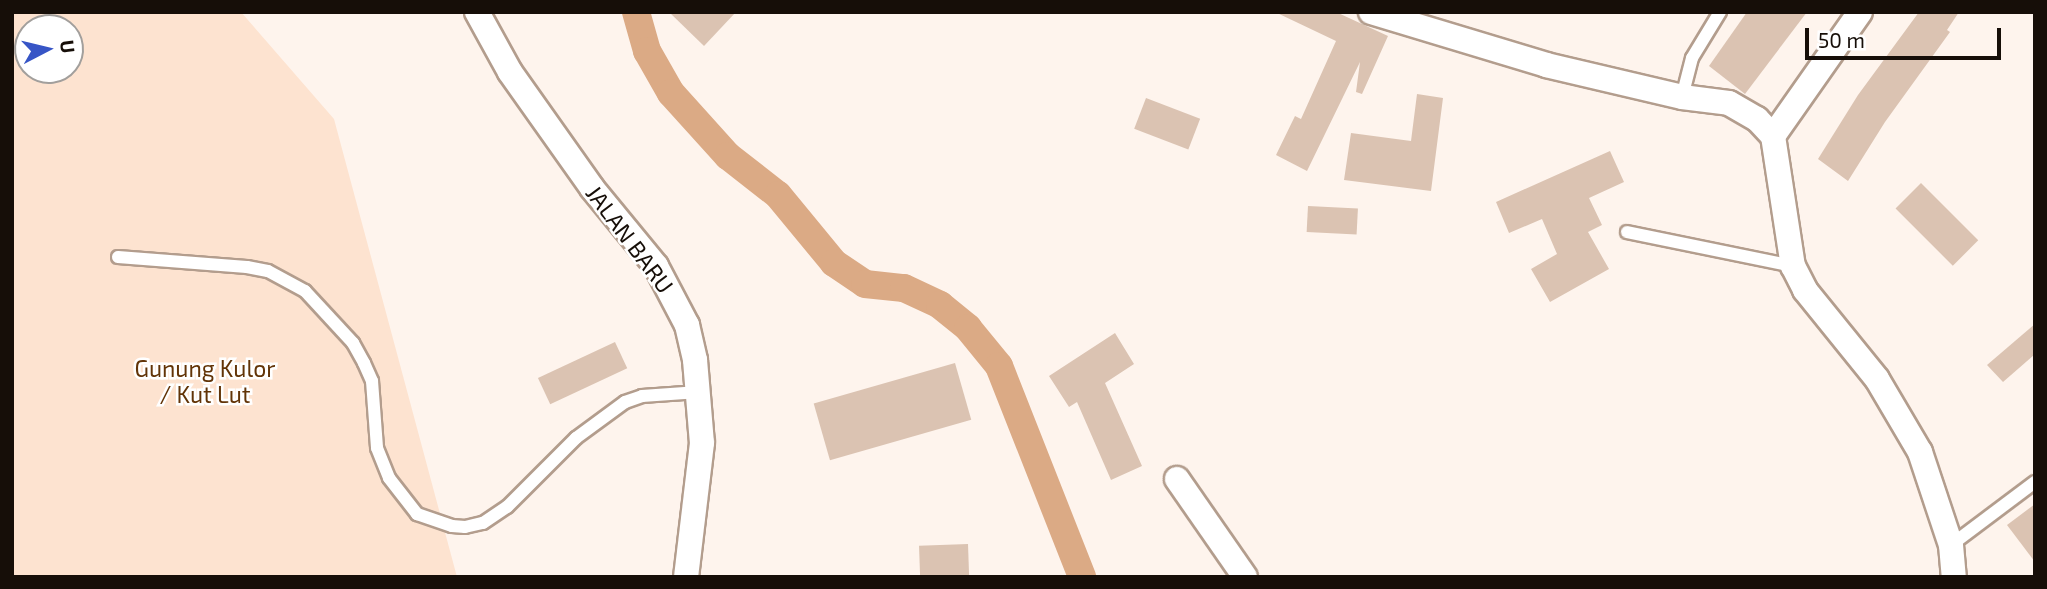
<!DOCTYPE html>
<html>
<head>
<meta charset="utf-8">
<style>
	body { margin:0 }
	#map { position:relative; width:2047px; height:589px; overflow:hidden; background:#fef4ed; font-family:"Exo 2",sans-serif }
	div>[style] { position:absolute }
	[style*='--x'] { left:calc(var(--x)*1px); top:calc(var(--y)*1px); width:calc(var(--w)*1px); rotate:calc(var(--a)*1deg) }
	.green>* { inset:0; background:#fde3d0 }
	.canal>* { height:28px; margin:-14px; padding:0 14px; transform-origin:14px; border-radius:14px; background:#dbaa85 }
	.building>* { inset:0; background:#dbc3b2; transform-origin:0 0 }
	.roads { filter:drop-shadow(2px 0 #b39d8d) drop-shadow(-2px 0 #b39d8d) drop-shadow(0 2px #b39d8d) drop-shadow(0 -2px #b39d8d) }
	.lane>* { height:12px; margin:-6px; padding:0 6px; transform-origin:6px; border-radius:6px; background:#fff }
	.street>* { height:24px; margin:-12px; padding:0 12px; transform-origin:12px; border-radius:12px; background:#fff }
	span { translate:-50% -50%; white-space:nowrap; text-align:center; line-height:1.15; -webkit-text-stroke:5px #fff; paint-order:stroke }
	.street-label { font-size:23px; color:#160e08 }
	.park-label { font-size:23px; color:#623407 }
	.frame { position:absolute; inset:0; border:14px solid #160e08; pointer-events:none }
	.north { position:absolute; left:14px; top:14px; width:70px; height:70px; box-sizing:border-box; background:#fff; border:2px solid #a29f9c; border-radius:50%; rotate:83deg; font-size:19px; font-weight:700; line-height:28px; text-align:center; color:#160e08 }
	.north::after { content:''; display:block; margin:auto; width:24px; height:32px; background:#3755c6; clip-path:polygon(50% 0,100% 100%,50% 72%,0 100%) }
	.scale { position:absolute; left:1805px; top:28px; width:196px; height:32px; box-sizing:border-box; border:4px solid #160e08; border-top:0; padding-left:9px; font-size:21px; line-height:24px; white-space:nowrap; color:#160e08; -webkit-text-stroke:5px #fff; paint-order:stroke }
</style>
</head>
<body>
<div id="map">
	<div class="green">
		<i style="clip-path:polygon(evenodd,12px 12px,241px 12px,334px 119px,457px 577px,12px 577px,12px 12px,28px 28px,70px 28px,70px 70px,28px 70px,28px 28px)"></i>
	</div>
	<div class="canal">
		<i style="--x:636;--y:12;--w:41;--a:74.2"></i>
		<i style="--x:647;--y:51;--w:48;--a:60.3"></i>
		<i style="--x:671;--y:93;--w:85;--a:47.9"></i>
		<i style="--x:728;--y:156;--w:63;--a:38"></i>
		<i style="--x:778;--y:195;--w:88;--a:50.5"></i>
		<i style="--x:834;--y:263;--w:37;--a:34"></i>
		<i style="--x:865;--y:284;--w:39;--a:6"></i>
		<i style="--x:904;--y:288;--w:40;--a:25"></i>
		<i style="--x:940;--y:305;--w:36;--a:39"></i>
		<i style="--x:968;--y:328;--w:49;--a:50.8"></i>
		<i style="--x:999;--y:366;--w:227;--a:68.5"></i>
	</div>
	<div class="building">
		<i style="clip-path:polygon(669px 12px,736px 12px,704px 46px)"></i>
		<i style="clip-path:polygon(1275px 12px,1336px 12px,1388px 36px,1362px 94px,1356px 92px,1360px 62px,1307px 171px,1276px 155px,1295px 116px,1301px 119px,1336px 41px)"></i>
		<i style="clip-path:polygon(1747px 12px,1807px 12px,1745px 94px,1709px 66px)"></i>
		<i style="clip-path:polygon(1919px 12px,1959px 12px,1947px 30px,1950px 32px,1885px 122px,1848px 181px,1818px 159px,1858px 95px)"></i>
		<i style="clip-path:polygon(1417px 94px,1443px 98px,1431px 191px,1344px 180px,1351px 133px,1411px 141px)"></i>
		<i style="left:1146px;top:98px;width:58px;height:33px;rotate:21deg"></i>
		<i style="clip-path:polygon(1610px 151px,1624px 182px,1589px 198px,1602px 225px,1588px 232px,1609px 269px,1550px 302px,1531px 269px,1557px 254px,1542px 219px,1509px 233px,1496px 202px)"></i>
		<i style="left:1921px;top:183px;width:81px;height:36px;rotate:45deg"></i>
		<i style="left:1308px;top:206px;width:50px;height:26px;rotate:3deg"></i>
		<i style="clip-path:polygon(2035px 324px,2035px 354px,2003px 382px,1987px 365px)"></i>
		<i style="clip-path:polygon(1115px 333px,1134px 364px,1105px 383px,1142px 466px,1111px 480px,1077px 402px,1069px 407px,1049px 376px)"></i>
		<i style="left:615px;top:342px;width:29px;height:85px;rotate:65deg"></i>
		<i style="left:955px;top:363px;width:59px;height:147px;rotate:74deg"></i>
		<i style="clip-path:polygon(2035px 504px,2035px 562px,2007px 525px)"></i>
		<i style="left:968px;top:544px;width:33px;height:49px;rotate:88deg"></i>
	</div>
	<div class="roads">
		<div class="lane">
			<i style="--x:1682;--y:97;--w:40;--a:-75.6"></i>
			<i style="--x:1692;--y:58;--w:54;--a:-58.7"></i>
			<i style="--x:1627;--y:232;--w:169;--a:11.6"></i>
			<i style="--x:118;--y:257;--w:129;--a:4.4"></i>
			<i style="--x:247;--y:267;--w:21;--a:11"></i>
			<i style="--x:268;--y:271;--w:42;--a:28.4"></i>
			<i style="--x:305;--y:291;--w:71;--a:47.3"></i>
			<i style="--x:353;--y:343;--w:23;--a:61"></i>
			<i style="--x:364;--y:363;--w:20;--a:66"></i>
			<i style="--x:372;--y:381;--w:67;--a:85.7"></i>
			<i style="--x:377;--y:448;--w:32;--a:68"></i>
			<i style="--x:389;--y:478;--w:46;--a:52.1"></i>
			<i style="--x:417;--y:514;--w:37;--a:19"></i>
			<i style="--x:452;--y:526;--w:13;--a:4"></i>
			<i style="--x:465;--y:527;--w:18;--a:-13"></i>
			<i style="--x:483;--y:523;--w:29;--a:-34"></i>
			<i style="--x:507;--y:507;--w:98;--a:-45"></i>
			<i style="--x:576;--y:438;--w:61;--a:-36.3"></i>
			<i style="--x:625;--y:402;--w:18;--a:-19"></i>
			<i style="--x:642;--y:396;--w:57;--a:-4"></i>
			<i style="--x:1951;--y:545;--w:105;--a:-36.9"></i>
		</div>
		<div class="street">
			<i style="--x:477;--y:12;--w:68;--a:61.2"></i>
			<i style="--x:510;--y:72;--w:142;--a:54.7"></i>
			<i style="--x:592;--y:188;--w:101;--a:50.6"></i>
			<i style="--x:656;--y:266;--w:67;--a:62.3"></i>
			<i style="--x:687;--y:325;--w:36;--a:77"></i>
			<i style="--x:695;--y:360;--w:83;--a:85.2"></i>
			<i style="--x:702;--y:443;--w:135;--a:96.8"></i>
			<i style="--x:1371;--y:12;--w:183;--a:16.8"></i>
			<i style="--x:1546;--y:65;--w:140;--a:13.2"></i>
			<i style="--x:1682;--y:97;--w:47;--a:7.3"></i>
			<i style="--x:1729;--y:103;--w:32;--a:30"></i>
			<i style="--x:1757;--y:119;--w:23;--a:47"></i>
			<i style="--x:1773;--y:136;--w:132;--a:81.3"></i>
			<i style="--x:1793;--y:266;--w:27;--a:63"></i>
			<i style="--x:1805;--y:290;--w:114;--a:51"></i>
			<i style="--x:1877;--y:379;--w:85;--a:59.5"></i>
			<i style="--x:1920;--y:452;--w:98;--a:71.6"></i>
			<i style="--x:1951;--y:545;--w:32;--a:85"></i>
			<i style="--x:1773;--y:136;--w:151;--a:-54.9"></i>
			<i style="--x:1177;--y:479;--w:119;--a:55.2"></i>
		</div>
	</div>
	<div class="street-label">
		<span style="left:630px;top:239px;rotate:53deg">JALAN BARU</span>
	</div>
	<div class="park-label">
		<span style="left:205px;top:381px">Gunung Kulor<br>/ Kut Lut</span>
	</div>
	<div class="frame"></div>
	<div class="north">U</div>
	<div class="scale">50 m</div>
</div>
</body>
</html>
